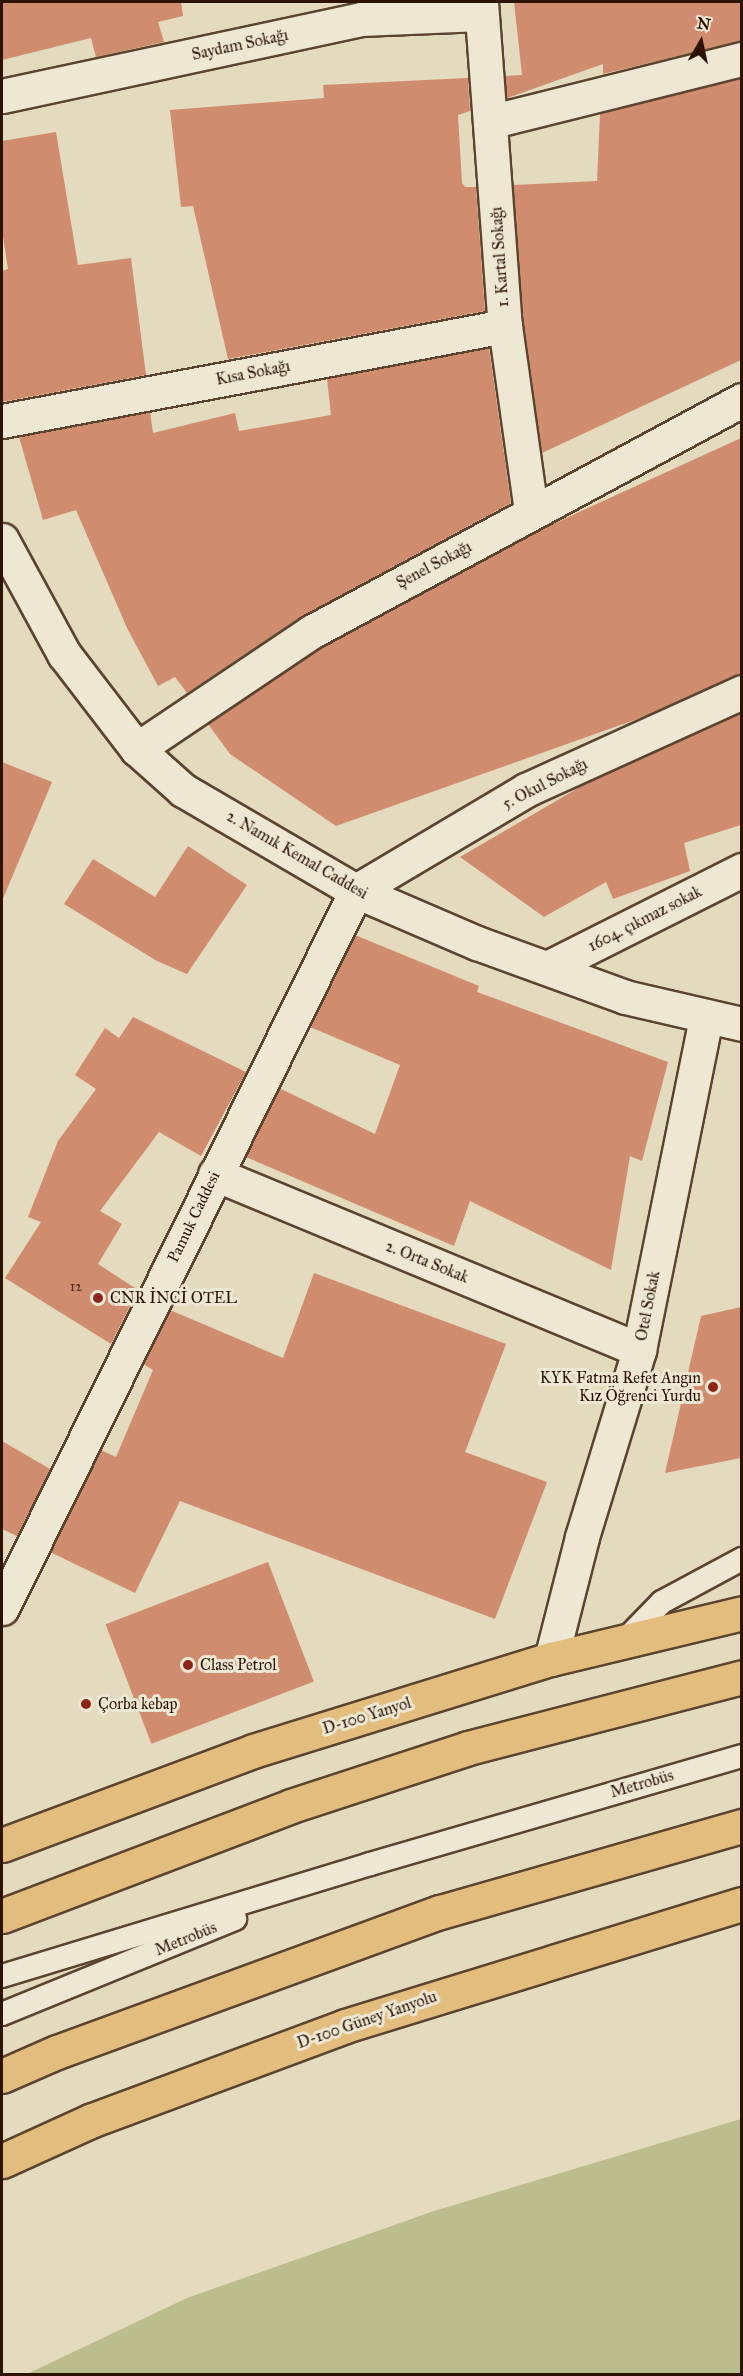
<!DOCTYPE html>
<html>
<head>
<meta charset="utf-8">
<style>
	body { margin:0 }
	#map { position:relative; width:743px; height:2376px; overflow:hidden; background:#e4dabd; font-family:"IM FELL Great Primer",serif }
	div>[style] { position:absolute }
	[style*='--x'] { left:calc(var(--x)*1px); top:calc(var(--y)*1px); width:calc(var(--w)*1px); rotate:calc(var(--a)*1deg) }
	.green>* { inset:0; background:#bbbd8d }
	.building>* { inset:0; background:#cf8c6e; transform-origin:0 0 }
	.roads { filter:drop-shadow(2px 0 #5b442f) drop-shadow(-2px 0 #5b442f) drop-shadow(0 2px #5b442f) drop-shadow(0 -2px #5b442f) }
	.lane>* { height:22px; margin:-11px; padding:0 11px; transform-origin:11px; border-radius:11px; background:#ede7d4 }
	.street>* { height:33px; margin:-16.5px; padding:0 16.5px; transform-origin:16.5px; border-radius:16.5px; background:#ede7d4 }
	.secondary>* { height:33px; margin:-16.5px; padding:0 16.5px; transform-origin:16.5px; border-radius:16.5px; background:#ede7d4 }
	.primary>* { height:33px; margin:-16.5px; padding:0 16.5px; transform-origin:16.5px; border-radius:16.5px; background:#e2bd7e }
	.highway>* { height:33px; margin:-16.5px; padding:0 16.5px; transform-origin:16.5px; border-radius:16.5px; background:#e2bd7e }
	.dots>* { width:16px; height:16px; translate:-50% -50%; box-sizing:border-box; border:3px solid #ede7d4; border-radius:50% }
	span { translate:-50% -50%; white-space:nowrap; text-align:center; line-height:1.15; -webkit-text-stroke:6px #ede7d4; paint-order:stroke }
	.number-label { font-size:14px; color:#56301c }
	.number-label span { -webkit-text-stroke-width:0 }
	.street-label { font-size:16px; color:#2d1200 }
	.poi-label { font-size:16px; color:#2d1200 }
	.left { translate:0 -50%; text-align:left }
	.right { translate:-100% -50%; text-align:right }
	.frame { position:absolute; inset:0; border:3px solid #2d1200; pointer-events:none }
	.north { position:absolute; left:671px; top:12px; width:60px; height:60px; -webkit-text-stroke:4px #ede7d4; paint-order:stroke; rotate:9deg; font-size:16px; font-weight:700; line-height:24px; text-align:center; color:#2d1200 }
	.north::after { content:''; display:block; margin:auto; width:21px; height:27px; background:#2d1200; clip-path:polygon(50% 0,100% 100%,50% 72%,0 100%) }
</style>
</head>
<body>
<div id="map">
	<div class="green">
		<i style="clip-path:polygon(741px 2119px,741px 2374px,27px 2374px,187px 2298px,434px 2211px)"></i>
	</div>
	<div class="building">
		<i style="clip-path:polygon(2px 2px,181px 2px,183px 16px,158px 22px,164px 42px,96px 57px,91px 38px,2px 60px)"></i>
		<i style="clip-path:polygon(514px 2px,741px 2px,741px 41px,603px 74px,603px 64px,507px 98px,505px 76px,522px 75px)"></i>
		<i style="clip-path:polygon(468px 78px,470px 111px,458px 115px,462px 183px,465px 187px,476px 187px,485px 311px,228px 359px,193px 206px,181px 207px,170px 110px,324px 98px,323px 85px)"></i>
		<i style="clip-path:polygon(741px 78px,741px 360px,542px 453px,524px 324px,513px 185px,597px 181px,600px 114px)"></i>
		<i style="clip-path:polygon(56px 132px,78px 265px,131px 258px,146px 375px,2px 402px,2px 271px,8px 269px,2px 230px,2px 141px)"></i>
		<i style="clip-path:polygon(489px 348px,511px 503px,302px 616px,187px 693px,175px 677px,158px 686px,127px 628px,76px 510px,43px 520px,19px 437px,150px 412px,153px 433px,235px 413px,239px 431px,331px 415px,327px 379px)"></i>
		<i style="clip-path:polygon(741px 438px,741px 674px,643px 717px,336px 826px,230px 754px,208px 724px,321px 648px,542px 529px)"></i>
		<i style="clip-path:polygon(741px 713px,741px 825px,684px 843px,690px 871px,613px 899px,606px 882px,544px 917px,460px 857px,592px 780px)"></i>
		<i style="clip-path:polygon(2px 762px,52px 782px,2px 901px)"></i>
		<i style="clip-path:polygon(188px 846px,247px 885px,187px 974px,157px 961px,64px 904px,93px 859px,155px 897px)"></i>
		<i style="clip-path:polygon(355px 935px,479px 986px,477px 992px,668px 1062px,642px 1161px,630px 1156px,611px 1270px,470px 1201px,454px 1246px,246px 1157px,279px 1088px,375px 1134px,400px 1065px,310px 1027px)"></i>
		<i style="clip-path:polygon(133px 1017px,246px 1072px,201px 1156px,159px 1132px,100px 1211px,122px 1224px,98px 1264px,138px 1290px,111px 1344px,5px 1278px,41px 1222px,28px 1217px,58px 1141px,96px 1089px,75px 1075px,105px 1028px,119px 1038px)"></i>
		<i style="clip-path:polygon(314px 1273px,506px 1344px,465px 1452px,547px 1482px,495px 1619px,180px 1501px,135px 1593px,50px 1552px,101px 1450px,116px 1457px,153px 1370px,143px 1364px,170px 1310px,283px 1358px)"></i>
		<i style="clip-path:polygon(741px 1307px,741px 1458px,665px 1473px,701px 1316px)"></i>
		<i style="clip-path:polygon(2px 1441px,50px 1469px,17px 1536px,2px 1529px)"></i>
		<i style="left:268px;top:1562px;width:128px;height:174px;rotate:69deg"></i>
	</div>
	<div class="roads">
		<div class="lane">
			<i style="--x:625;--y:1640;--w:53;--a:-45.8"></i>
			<i style="--x:662;--y:1602;--w:91;--a:-28.3"></i>
			<i style="--x:2;--y:1976;--w:385;--a:-16.9"></i>
			<i style="--x:370;--y:1864;--w:387;--a:-16.2"></i>
			<i style="--x:2;--y:2014;--w:252;--a:-22.2"></i>
		</div>
		<div class="street">
			<i style="--x:481;--y:2;--w:325;--a:85.8"></i>
			<i style="--x:505;--y:326;--w:188;--a:82"></i>
			<i style="--x:2;--y:96;--w:367;--a:-12.1"></i>
			<i style="--x:361;--y:19;--w:120;--a:-2.4"></i>
			<i style="--x:493;--y:121;--w:257;--a:-14"></i>
			<i style="--x:2;--y:421;--w:512;--a:-10.7"></i>
			<i style="--x:137;--y:749;--w:210;--a:-33.9"></i>
			<i style="--x:311;--y:632;--w:489;--a:-28.3"></i>
			<i style="--x:549;--y:967;--w:216;--a:-26.7"></i>
			<i style="--x:215;--y:1174;--w:459;--a:22.5"></i>
			<i style="--x:2;--y:1608;--w:800;--a:-63.72"></i>
			<i style="--x:356;--y:891;--w:198;--a:-30.7"></i>
			<i style="--x:526;--y:790;--w:237;--a:-24.4"></i>
			<i style="--x:551;--y:1659;--w:126;--a:-75.7"></i>
			<i style="--x:582;--y:1537;--w:195;--a:-73"></i>
			<i style="--x:639;--y:1350;--w:339;--a:-78.6"></i>
		</div>
		<div class="secondary">
			<i style="--x:2;--y:540;--w:130;--a:61.5"></i>
			<i style="--x:64;--y:654;--w:120;--a:52.5"></i>
			<i style="--x:137;--y:749;--w:62;--a:41.7"></i>
			<i style="--x:183;--y:790;--w:200;--a:30.3"></i>
			<i style="--x:356;--y:891;--w:132;--a:23.3"></i>
			<i style="--x:477;--y:943;--w:158;--a:20"></i>
			<i style="--x:625;--y:997;--w:120;--a:13"></i>
		</div>
		<div class="primary">
			<i style="--x:2;--y:1845;--w:268;--a:-20.5"></i>
			<i style="--x:253;--y:1751;--w:312;--a:-17.2"></i>
			<i style="--x:551;--y:1659;--w:196;--a:-13.5"></i>
			<i style="--x:2;--y:2161;--w:97;--a:-24.4"></i>
			<i style="--x:90;--y:2121;--w:272;--a:-20.4"></i>
			<i style="--x:345;--y:2026;--w:415;--a:-17.1"></i>
		</div>
		<div class="highway">
			<i style="--x:2;--y:1916;--w:309;--a:-20.8"></i>
			<i style="--x:291;--y:1806;--w:186;--a:-18.1"></i>
			<i style="--x:468;--y:1748;--w:283;--a:-14.5"></i>
			<i style="--x:2;--y:2076;--w:60;--a:-23.6"></i>
			<i style="--x:57;--y:2052;--w:408;--a:-20.1"></i>
			<i style="--x:440;--y:1912;--w:314;--a:-15.9"></i>
		</div>
	</div>
	<div class="dots">
		<i style="left:98px;top:1298px;background:#8f2418"></i>
		<i style="left:713px;top:1387px;background:#8f2418"></i>
		<i style="left:188px;top:1665px;background:#8f2418"></i>
		<i style="left:86px;top:1704px;background:#8f2418"></i>
	</div>
	<div class="number-label">
		<span style="left:76px;top:1287px">12</span>
	</div>
	<div class="street-label">
		<span style="left:240px;top:45px;rotate:-12deg">Saydam Sokağı</span>
		<span style="left:500px;top:257px;rotate:-94deg">1. Kartal Sokağı</span>
		<span style="left:253px;top:373px;rotate:-11deg">Kısa Sokağı</span>
		<span style="left:434px;top:565px;rotate:-28deg">Şenel Sokağı</span>
		<span style="left:545px;top:784px;rotate:-27deg">5. Okul Sokağı</span>
		<span style="left:297px;top:855px;rotate:30deg">2. Namık Kemal Caddesi</span>
		<span style="left:645px;top:919px;rotate:-27deg">1604. çıkmaz sokak</span>
		<span style="left:194px;top:1217px;rotate:-64deg">Pamuk Caddesi</span>
		<span style="left:427px;top:1262px;rotate:22deg">2. Orta Sokak</span>
		<span style="left:648px;top:1306px;rotate:-79deg">Otel Sokak</span>
		<span style="left:367px;top:1716px;rotate:-17deg">D-100 Yanyol</span>
		<span style="left:642px;top:1784px;rotate:-16deg">Metrobüs</span>
		<span style="left:186px;top:1939px;rotate:-22deg">Metrobüs</span>
		<span style="left:367px;top:2020px;rotate:-19deg">D-100 Güney Yanyolu</span>
	</div>
	<div class="poi-label">
		<span class="left" style="left:110px;top:1298px">CNR İNCİ OTEL</span>
		<span class="right" style="left:701px;top:1387px">KYK Fatma Refet Angın<br>Kız Öğrenci Yurdu</span>
		<span class="left" style="left:200px;top:1665px">Class Petrol</span>
		<span class="left" style="left:98px;top:1704px">Çorba kebap</span>
	</div>
	<div class="frame"></div>
	<div class="north">N</div>
</div>
</body>
</html>
